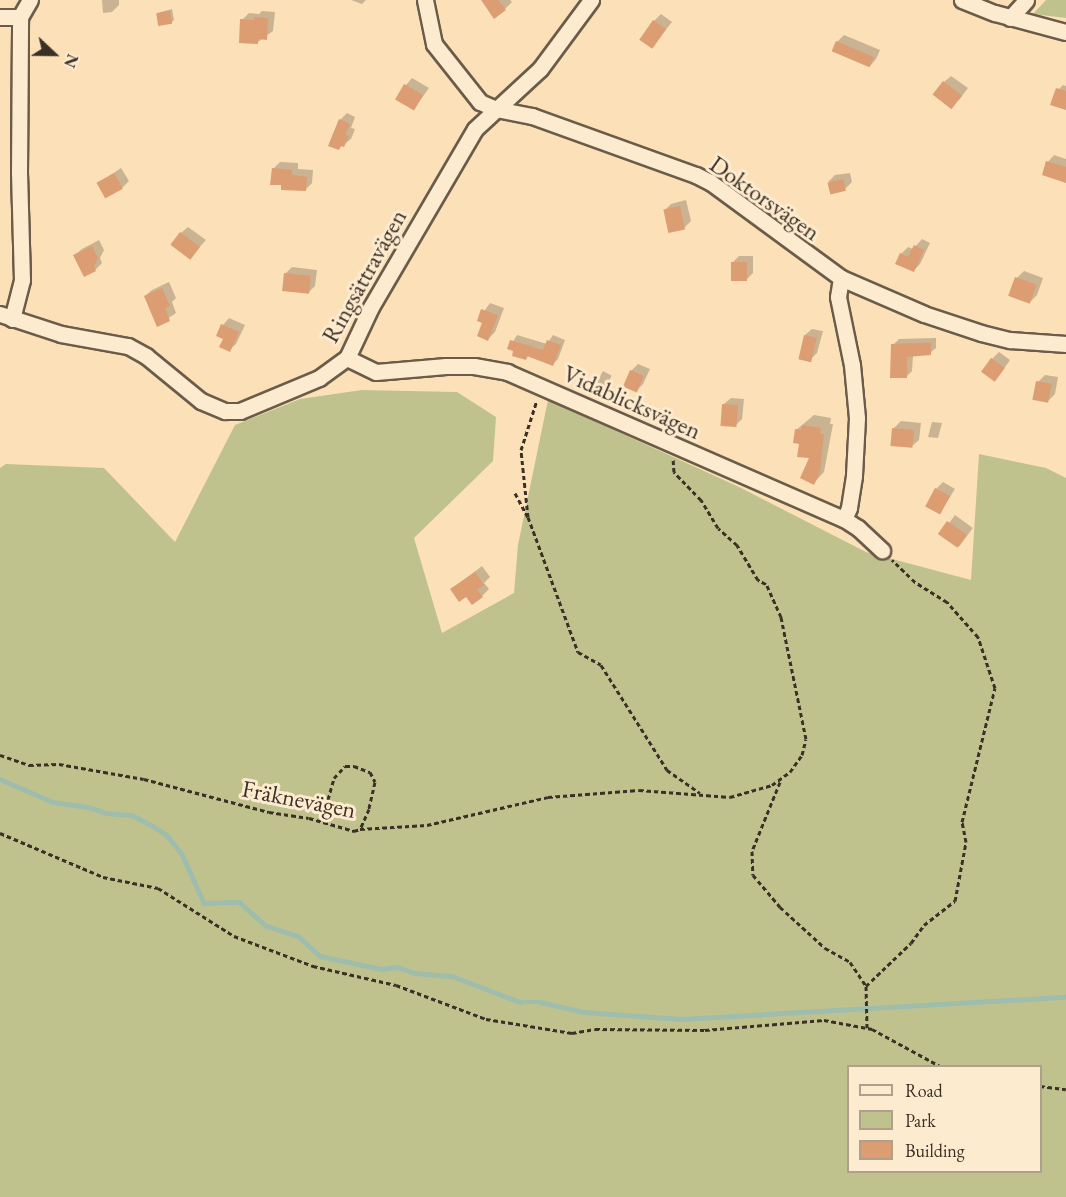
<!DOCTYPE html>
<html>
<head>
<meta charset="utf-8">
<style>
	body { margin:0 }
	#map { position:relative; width:1066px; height:1197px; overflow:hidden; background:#fce0b7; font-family:"EB Garamond",serif }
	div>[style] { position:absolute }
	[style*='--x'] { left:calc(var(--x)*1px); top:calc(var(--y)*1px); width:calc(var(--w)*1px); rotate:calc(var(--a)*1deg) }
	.green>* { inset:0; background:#c0c28e }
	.shadow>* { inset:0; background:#0003; transform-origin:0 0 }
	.stream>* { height:4.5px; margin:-2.25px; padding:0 2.25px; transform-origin:2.25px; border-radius:2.25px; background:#9fbdac }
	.building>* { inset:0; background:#db9d71; transform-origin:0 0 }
	.path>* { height:3px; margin-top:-1.5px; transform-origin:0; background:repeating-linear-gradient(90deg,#3b3025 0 4.5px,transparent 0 7.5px) }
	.roads { filter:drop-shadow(2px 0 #6b5c4a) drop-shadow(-2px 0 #6b5c4a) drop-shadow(0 2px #6b5c4a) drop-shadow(0 -2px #6b5c4a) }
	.minor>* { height:15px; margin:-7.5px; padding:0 7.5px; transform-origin:7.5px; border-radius:7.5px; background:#fdebd0 }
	span { translate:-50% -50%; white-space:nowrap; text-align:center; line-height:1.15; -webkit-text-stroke:6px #fdebd0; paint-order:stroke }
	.street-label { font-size:24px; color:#3b3025 }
	.legend { position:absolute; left:847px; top:1065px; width:195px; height:108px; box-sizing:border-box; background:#fdebd0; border:2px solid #afa08c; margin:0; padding:8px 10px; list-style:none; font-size:18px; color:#3b3025 }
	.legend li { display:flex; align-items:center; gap:12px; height:30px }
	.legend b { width:30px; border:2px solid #afa08c }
	.north { position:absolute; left:24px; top:24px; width:60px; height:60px; -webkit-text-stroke:4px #fdebd0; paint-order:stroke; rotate:112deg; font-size:16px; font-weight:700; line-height:24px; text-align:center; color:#3b3025 }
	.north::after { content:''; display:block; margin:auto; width:21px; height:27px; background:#3b3025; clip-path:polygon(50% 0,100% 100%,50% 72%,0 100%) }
</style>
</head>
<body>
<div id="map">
	<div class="green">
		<i style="clip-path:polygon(1046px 0,1066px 0,1066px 18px,1033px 14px)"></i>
		<i style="clip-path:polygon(evenodd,362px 390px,457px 392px,496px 417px,493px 461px,414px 538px,442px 633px,514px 593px,518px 545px,548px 400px,737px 486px,866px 552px,971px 580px,979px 454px,1046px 468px,1066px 478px,1066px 1197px,0 1197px,0 468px,6px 464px,104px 468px,175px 542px,235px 425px,300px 399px,362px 390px,848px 1066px,1040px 1066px,1040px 1172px,848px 1172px,848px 1066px)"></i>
	</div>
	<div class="shadow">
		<i style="clip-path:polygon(102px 0,119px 0,119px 5px,112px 12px,103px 13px)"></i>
		<i style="clip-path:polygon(351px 0,366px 0,362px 4px)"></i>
		<i style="clip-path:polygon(482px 0,510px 0,512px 2px,505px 9px)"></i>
		<i style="clip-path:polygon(172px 9px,174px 20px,171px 23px,157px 13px)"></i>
		<i style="clip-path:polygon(262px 11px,275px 12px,273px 31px,258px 42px,242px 20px,249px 13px,259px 14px)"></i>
		<i style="clip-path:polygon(661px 14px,672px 22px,652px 47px,654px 21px)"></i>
		<i style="clip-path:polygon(844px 35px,880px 50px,876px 59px,870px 66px,837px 42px)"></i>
		<i style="clip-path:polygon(951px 76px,968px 88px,959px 100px,944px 82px)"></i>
		<i style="clip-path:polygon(412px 78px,429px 88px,414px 109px,406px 85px)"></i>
		<i style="clip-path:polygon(1063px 85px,1066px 86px,1066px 108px,1056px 92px)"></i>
		<i style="clip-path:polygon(347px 113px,355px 117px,351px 128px,355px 129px,351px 139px,338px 149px,340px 120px)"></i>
		<i style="clip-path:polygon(1054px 155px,1066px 159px,1066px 181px,1048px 162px)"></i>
		<i style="clip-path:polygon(280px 162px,298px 163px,298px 169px,313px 170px,312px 183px,305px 190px,273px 169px)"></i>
		<i style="clip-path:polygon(121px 168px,129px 181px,122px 188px,99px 183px)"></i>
		<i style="clip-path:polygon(850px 173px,852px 182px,845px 189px,828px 182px,835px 175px)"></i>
		<i style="clip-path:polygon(686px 200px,691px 221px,684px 228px,664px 211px,671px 204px)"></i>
		<i style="clip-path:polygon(188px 227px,206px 240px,190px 258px,181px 233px)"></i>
		<i style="clip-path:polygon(922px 239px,930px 243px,920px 264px,913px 271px,901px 254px,908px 247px,913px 249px)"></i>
		<i style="clip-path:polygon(99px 240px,104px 250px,100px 258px,102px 263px,95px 270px,75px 255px,82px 249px)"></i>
		<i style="clip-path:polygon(739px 256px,753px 256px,753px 273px,746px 280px,732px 263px)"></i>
		<i style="clip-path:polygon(292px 267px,317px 270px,315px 286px,308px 293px,285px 274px)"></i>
		<i style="clip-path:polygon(1024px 271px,1043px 278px,1037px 295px,1030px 302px,1017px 278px)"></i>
		<i style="clip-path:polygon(169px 282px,176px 298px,172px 302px,176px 313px,158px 325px,145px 296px,152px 290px)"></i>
		<i style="clip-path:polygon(490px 303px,504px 308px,495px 332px,488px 339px,484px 322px,478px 320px)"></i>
		<i style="clip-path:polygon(229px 318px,245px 325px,236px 344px,229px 350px,223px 325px)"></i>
		<i style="clip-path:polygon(812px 329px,823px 331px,817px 353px,810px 360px,805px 335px)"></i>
		<i style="clip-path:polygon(517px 335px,547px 344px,553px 335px,565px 340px,558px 359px,553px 364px,529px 355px,526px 359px,509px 348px)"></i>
		<i style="clip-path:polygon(936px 338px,936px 348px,930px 353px,913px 355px,912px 371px,906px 377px,893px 345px,899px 339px)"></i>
		<i style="clip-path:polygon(999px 352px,1010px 360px,1001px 373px,992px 359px)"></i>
		<i style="clip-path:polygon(638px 364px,650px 369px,643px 384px,636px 391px,631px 371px)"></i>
		<i style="left:603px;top:371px;width:10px;height:16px;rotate:29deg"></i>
		<i style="clip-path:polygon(1045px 375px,1058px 377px,1055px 394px,1048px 401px,1038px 382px)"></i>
		<i style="clip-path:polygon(731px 398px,744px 399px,742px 419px,735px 426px,724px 404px)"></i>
		<i style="clip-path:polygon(814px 415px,831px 418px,830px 424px,833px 424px,824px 472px,814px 483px,811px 457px,796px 430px)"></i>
		<i style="clip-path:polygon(901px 421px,921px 423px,919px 440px,912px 446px,894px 428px)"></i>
		<i style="clip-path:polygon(932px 422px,942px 423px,938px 438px,928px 437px)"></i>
		<i style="clip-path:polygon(943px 482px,955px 489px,940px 513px,936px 489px)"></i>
		<i style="left:955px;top:515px;width:22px;height:23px;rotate:36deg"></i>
		<i style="clip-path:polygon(482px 566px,490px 577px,484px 583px,489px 589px,482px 596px,467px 595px,452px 589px)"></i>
	</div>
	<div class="stream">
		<i style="--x:0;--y:779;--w:58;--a:23.5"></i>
		<i style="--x:53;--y:802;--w:35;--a:8"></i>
		<i style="--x:88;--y:807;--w:20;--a:18"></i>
		<i style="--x:107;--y:813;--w:25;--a:5"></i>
		<i style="--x:132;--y:815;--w:21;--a:28"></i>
		<i style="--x:151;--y:825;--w:19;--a:32"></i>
		<i style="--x:167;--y:835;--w:24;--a:52"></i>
		<i style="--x:182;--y:854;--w:54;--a:65.8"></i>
		<i style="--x:204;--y:903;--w:35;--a:-2"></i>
		<i style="--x:239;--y:902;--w:37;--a:41"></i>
		<i style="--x:267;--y:926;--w:33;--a:18"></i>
		<i style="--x:298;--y:936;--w:30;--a:42"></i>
		<i style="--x:320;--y:956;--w:62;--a:12"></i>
		<i style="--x:381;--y:969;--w:16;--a:-7"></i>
		<i style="--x:397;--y:967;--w:19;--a:18"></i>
		<i style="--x:415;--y:973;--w:37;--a:5"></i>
		<i style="--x:452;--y:976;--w:73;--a:20.9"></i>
		<i style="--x:520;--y:1002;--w:20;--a:0"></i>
		<i style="--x:540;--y:1002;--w:45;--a:12.8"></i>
		<i style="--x:584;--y:1012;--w:97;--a:4.1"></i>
		<i style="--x:681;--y:1019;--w:386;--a:-3.3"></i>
	</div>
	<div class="building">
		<i style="clip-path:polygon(481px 0,498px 0,506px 10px,494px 19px)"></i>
		<i style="left:170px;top:11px;width:13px;height:14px;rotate:81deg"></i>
		<i style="clip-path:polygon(254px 17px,268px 18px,267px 40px,258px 39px,258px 44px,239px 43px,240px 19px,254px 20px)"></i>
		<i style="left:653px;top:20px;width:16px;height:24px;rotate:35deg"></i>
		<i style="left:836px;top:41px;width:41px;height:11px;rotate:23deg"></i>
		<i style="left:943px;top:81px;width:24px;height:17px;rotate:38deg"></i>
		<i style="left:404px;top:84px;width:22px;height:18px;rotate:30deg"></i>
		<i style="clip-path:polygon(1056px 88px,1066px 91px,1066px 110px,1050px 105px)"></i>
		<i style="clip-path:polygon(339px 119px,350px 124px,345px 135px,349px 136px,344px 147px,341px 146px,339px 150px,328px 146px)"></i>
		<i style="clip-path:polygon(1046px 161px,1066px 167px,1066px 183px,1042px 175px)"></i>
		<i style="clip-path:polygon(272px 168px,292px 170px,292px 175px,307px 177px,306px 191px,281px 190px,281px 185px,270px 185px)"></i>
		<i style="left:114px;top:173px;width:18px;height:20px;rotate:61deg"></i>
		<i style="left:843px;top:179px;width:12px;height:16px;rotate:76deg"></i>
		<i style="left:680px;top:206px;width:24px;height:17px;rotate:78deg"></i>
		<i style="left:180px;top:232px;width:25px;height:16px;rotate:37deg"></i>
		<i style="clip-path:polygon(914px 245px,924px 250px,914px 272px,895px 264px,900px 253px,908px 257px)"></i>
		<i style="clip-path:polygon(92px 246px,98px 258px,94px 266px,96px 271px,84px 277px,73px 255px)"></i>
		<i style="left:731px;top:262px;width:16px;height:19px"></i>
		<i style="left:284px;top:273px;width:27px;height:18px;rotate:6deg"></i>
		<i style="left:1015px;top:277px;width:23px;height:20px;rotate:20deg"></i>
		<i style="clip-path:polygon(162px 288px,170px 306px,165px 308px,170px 321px,157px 327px,144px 296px)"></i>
		<i style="clip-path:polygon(481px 309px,498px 315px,488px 341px,477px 336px,482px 323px,477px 321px)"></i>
		<i style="clip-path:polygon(221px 324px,239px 332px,230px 352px,219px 347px,223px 339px,216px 336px)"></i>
		<i style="left:804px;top:335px;width:13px;height:25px;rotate:13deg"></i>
		<i style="clip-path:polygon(510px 340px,543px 350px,547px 340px,561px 345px,553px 366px,527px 356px,526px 360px,512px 356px,513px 351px,507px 349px)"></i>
		<i style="clip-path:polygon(916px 343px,931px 343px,931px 355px,907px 357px,907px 378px,890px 378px,891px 344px)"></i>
		<i style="left:991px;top:358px;width:17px;height:17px;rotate:36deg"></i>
		<i style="left:630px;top:370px;width:15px;height:18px;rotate:23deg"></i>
		<i style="left:1036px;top:381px;width:16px;height:19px;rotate:11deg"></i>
		<i style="left:722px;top:404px;width:16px;height:22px;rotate:4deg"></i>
		<i style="clip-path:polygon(802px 425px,821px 428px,820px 434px,824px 434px,820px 472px,814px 485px,800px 478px,809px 458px,797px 457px,799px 444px,793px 443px,795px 429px,801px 430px)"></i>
		<i style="left:892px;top:428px;width:22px;height:18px;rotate:5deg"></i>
		<i style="left:935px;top:488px;width:17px;height:21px;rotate:28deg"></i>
		<i style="left:947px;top:521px;width:24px;height:16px;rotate:35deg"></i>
		<i style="clip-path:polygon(475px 572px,484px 585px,477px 590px,483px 597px,472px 605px,466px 597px,459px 602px,450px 589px)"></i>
	</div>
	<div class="path">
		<i style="--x:515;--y:493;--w:27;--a:62"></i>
		<i style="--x:528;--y:517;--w:67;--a:-96"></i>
		<i style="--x:521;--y:450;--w:52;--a:-72.3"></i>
		<i style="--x:528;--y:517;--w:144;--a:69.7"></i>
		<i style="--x:578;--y:652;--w:26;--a:29"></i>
		<i style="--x:601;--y:665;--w:124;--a:57.8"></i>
		<i style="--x:667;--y:770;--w:40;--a:34.9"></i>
		<i style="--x:0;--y:755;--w:31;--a:19"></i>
		<i style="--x:29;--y:765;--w:30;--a:-2"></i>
		<i style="--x:59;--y:764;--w:86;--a:10"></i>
		<i style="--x:144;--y:779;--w:129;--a:14.8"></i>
		<i style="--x:269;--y:812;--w:40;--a:8.5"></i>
		<i style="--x:309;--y:818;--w:47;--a:16.1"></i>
		<i style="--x:354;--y:831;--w:6;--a:-18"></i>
		<i style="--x:360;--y:829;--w:67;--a:-3.4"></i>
		<i style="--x:427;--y:825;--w:124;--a:-13"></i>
		<i style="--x:548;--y:797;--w:91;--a:-4.4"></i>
		<i style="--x:639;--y:790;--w:91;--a:4.4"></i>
		<i style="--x:730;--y:797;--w:44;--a:-15.9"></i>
		<i style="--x:772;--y:785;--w:22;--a:-36"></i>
		<i style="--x:790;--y:772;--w:21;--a:-55"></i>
		<i style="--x:802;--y:755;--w:16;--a:-76"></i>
		<i style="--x:806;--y:739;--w:125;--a:-101.6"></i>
		<i style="--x:781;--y:617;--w:36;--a:-114"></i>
		<i style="--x:766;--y:584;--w:9;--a:-153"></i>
		<i style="--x:758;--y:580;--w:41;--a:-121"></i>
		<i style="--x:737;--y:545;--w:25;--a:-138"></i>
		<i style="--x:718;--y:528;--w:33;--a:-121"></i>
		<i style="--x:701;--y:500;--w:39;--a:-134"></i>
		<i style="--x:674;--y:472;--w:13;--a:-94"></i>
		<i style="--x:780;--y:782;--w:74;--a:112.1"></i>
		<i style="--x:752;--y:851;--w:24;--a:88"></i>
		<i style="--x:753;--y:875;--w:42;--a:49.8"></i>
		<i style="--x:780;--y:907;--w:61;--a:42.3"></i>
		<i style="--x:825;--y:948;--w:29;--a:29"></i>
		<i style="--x:850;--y:962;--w:29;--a:56"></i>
		<i style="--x:866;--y:986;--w:42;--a:88.6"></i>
		<i style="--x:322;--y:821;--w:45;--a:-74.4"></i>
		<i style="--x:334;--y:778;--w:16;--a:-47"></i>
		<i style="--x:345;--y:766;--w:9;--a:0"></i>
		<i style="--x:354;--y:766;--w:17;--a:21"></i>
		<i style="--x:370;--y:772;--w:11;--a:63"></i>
		<i style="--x:375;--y:782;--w:28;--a:103"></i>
		<i style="--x:369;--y:809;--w:20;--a:114"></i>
		<i style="--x:0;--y:833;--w:112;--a:23.1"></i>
		<i style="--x:103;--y:877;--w:56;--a:11.3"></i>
		<i style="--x:158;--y:888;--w:90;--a:32.3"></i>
		<i style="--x:234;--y:936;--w:85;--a:20.8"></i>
		<i style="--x:313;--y:966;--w:85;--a:12.9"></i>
		<i style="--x:396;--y:985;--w:96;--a:20.7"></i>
		<i style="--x:486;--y:1019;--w:87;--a:9.2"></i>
		<i style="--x:572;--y:1033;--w:23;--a:-10"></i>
		<i style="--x:595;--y:1029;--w:110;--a:0.5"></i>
		<i style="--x:705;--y:1030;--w:119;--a:-4.8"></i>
		<i style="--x:824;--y:1020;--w:49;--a:10.6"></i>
		<i style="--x:872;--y:1029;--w:77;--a:28.6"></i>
		<i style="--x:866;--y:986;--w:62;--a:-43.7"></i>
		<i style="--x:911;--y:943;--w:22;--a:-54"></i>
		<i style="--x:924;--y:925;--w:39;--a:-38"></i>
		<i style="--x:955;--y:901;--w:60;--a:-79.4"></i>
		<i style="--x:966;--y:842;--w:20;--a:-101"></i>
		<i style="--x:962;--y:822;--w:138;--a:-76.2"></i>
		<i style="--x:995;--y:688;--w:54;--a:-108.4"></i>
		<i style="--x:978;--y:637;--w:47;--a:-131.5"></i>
		<i style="--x:947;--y:602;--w:38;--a:-148"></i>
		<i style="--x:915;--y:582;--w:32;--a:-136"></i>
		<i style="--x:1040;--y:1086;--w:26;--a:7"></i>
	</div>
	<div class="roads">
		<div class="minor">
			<i style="--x:425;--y:0;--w:45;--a:78.4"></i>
			<i style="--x:434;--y:44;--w:74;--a:51.6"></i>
			<i style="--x:480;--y:102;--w:17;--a:24"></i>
			<i style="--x:496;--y:109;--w:37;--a:11"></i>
			<i style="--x:532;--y:116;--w:174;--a:19.8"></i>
			<i style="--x:696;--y:175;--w:16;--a:27"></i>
			<i style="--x:710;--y:182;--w:162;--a:36.2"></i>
			<i style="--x:841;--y:278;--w:90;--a:23.4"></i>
			<i style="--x:924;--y:314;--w:60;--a:18.4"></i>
			<i style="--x:981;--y:333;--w:30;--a:14"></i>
			<i style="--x:1010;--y:340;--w:56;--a:4.1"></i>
			<i style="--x:962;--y:0;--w:35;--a:22"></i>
			<i style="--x:995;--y:13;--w:73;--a:15"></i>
			<i style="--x:0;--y:17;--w:20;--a:0"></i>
			<i style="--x:1010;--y:18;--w:24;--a:-48"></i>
			<i style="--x:841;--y:278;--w:19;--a:99"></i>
			<i style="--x:838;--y:297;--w:69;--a:78.4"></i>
			<i style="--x:852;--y:365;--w:53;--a:84.6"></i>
			<i style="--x:857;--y:418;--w:58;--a:93"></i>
			<i style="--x:854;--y:476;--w:32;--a:99"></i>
			<i style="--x:849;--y:508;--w:12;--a:114"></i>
			<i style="--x:0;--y:314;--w:64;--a:18.2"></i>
			<i style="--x:61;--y:334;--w:68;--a:10.2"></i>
			<i style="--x:128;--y:346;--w:21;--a:29"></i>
			<i style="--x:146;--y:356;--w:71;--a:39.3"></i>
			<i style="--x:201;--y:401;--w:26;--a:23"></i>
			<i style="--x:225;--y:411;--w:15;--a:0"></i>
			<i style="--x:240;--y:411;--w:86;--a:-22.7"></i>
			<i style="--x:319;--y:378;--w:34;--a:-36"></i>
			<i style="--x:347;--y:358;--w:56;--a:-64.8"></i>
			<i style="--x:371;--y:307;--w:206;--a:-59.7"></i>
			<i style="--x:475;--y:129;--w:88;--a:-42.7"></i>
			<i style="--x:540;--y:69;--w:86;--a:-53.5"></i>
			<i style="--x:12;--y:319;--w:40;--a:-75.6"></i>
			<i style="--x:22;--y:280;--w:107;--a:-91.6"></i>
			<i style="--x:19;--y:173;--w:156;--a:-89.6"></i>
			<i style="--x:20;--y:17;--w:20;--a:-60"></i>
			<i style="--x:347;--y:358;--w:32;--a:26"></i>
			<i style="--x:376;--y:372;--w:70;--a:-4.9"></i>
			<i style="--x:446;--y:366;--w:28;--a:0"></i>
			<i style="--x:474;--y:366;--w:34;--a:10"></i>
			<i style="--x:507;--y:372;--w:368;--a:23.6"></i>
			<i style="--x:844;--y:519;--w:17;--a:33"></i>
			<i style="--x:858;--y:528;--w:33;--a:43"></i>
		</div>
	</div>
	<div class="street-label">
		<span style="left:765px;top:198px;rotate:35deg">Doktorsvägen</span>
		<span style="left:364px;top:276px;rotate:-61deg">Ringsättravägen</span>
		<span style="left:632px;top:402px;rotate:24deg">Vidablicksvägen</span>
		<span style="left:299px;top:799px;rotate:11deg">Fräknevägen</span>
	</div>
	<ul class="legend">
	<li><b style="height:8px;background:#fdebd0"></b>Road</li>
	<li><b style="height:16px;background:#c0c28e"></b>Park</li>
	<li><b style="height:16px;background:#db9d71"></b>Building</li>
	</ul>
	<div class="north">N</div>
</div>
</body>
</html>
